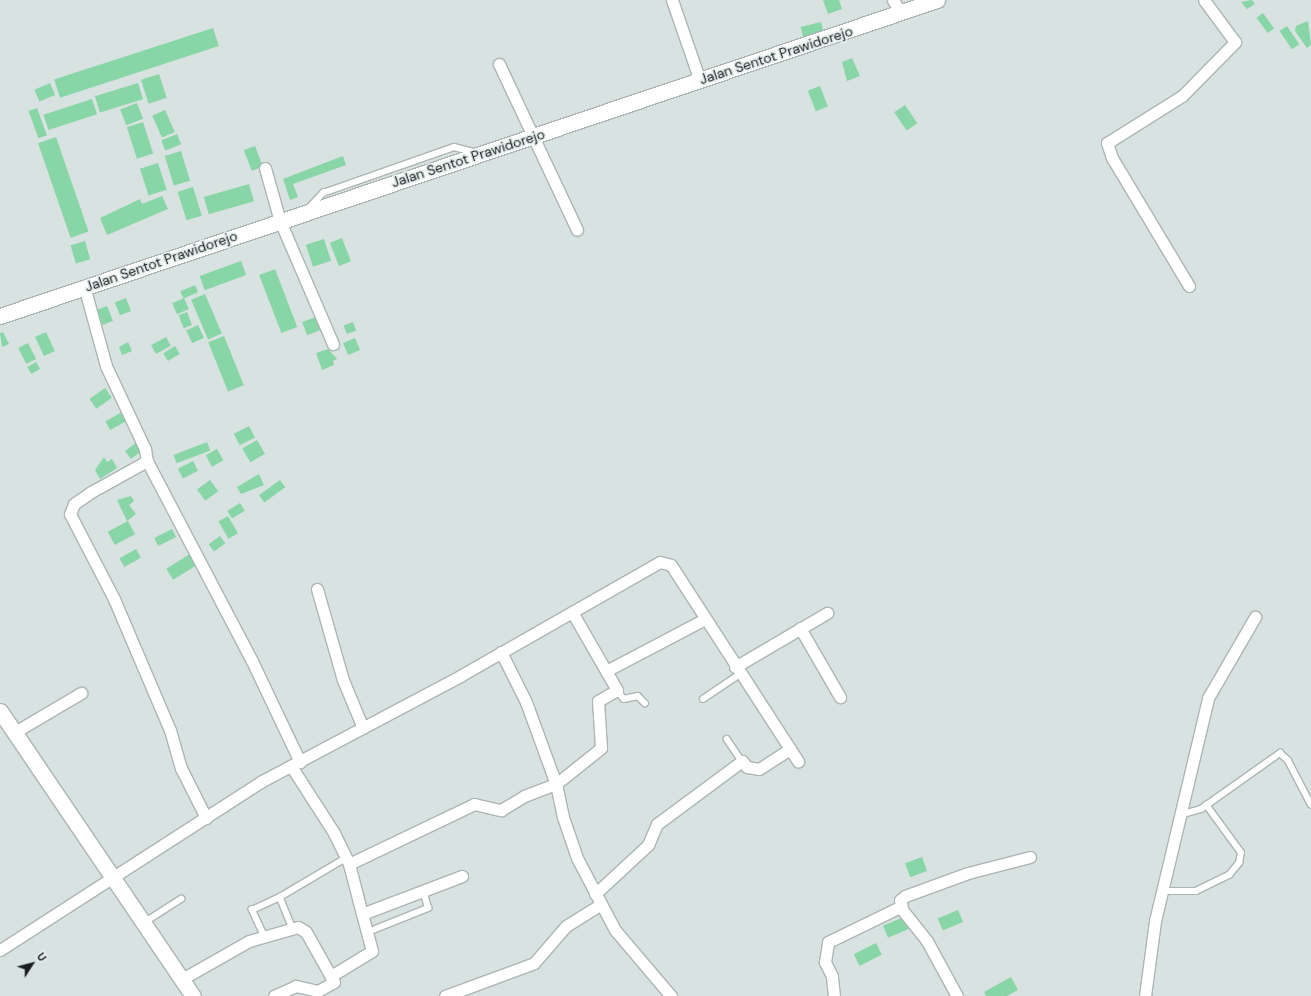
<!DOCTYPE html>
<html>
<head>
<meta charset="utf-8">
<style>
	body { margin:0 }
	#map { position:relative; width:1311px; height:996px; overflow:hidden; background:#d8e2e0; font-family:"DM Sans",sans-serif }
	div>[style] { position:absolute }
	[style*='--x'] { left:calc(var(--x)*1px); top:calc(var(--y)*1px); width:calc(var(--w)*1px); rotate:calc(var(--a)*1deg) }
	.building>* { inset:0; background:#88d6a7; transform-origin:0 0 }
	.roads { filter:drop-shadow(1px 0 #adb5b4) drop-shadow(-1px 0 #adb5b4) drop-shadow(0 1px #adb5b4) drop-shadow(0 -1px #adb5b4) }
	.lane>* { height:5.5px; margin:-2.75px; padding:0 2.75px; transform-origin:2.75px; border-radius:2.75px; background:#fff }
	.street>* { height:11px; margin:-5.5px; padding:0 5.5px; transform-origin:5.5px; border-radius:5.5px; background:#fff }
	.secondary>* { height:15px; margin:-7.5px; padding:0 7.5px; transform-origin:7.5px; border-radius:7.5px; background:#fff }
	span { translate:-50% -50%; white-space:nowrap; text-align:center; line-height:1.15; -webkit-text-stroke:3.5px #e6efee; paint-order:stroke }
	.street-label { font-size:14px; color:#1c1f1f }
	.north { position:absolute; left:12px; top:944px; width:40px; height:40px; -webkit-text-stroke:3px #e6efee; paint-order:stroke; rotate:54deg; font-size:11px; font-weight:700; line-height:16px; text-align:center; color:#1c1f1f }
	.north::after { content:''; display:block; margin:auto; width:14px; height:18px; background:#1c1f1f; clip-path:polygon(50% 0,100% 100%,50% 72%,0 100%) }
</style>
</head>
<body>
<div id="map">
	<div class="building">
		<i style="clip-path:polygon(823px 0,839px 0,842px 9px,828px 14px)"></i>
		<i style="clip-path:polygon(1252px 0,1255px 4px,1247px 9px,1241px 2px)"></i>
		<i style="left:1263px;top:13px;width:19px;height:8px;rotate:54deg"></i>
		<i style="clip-path:polygon(1308px 21px,1311px 45px,1307px 48px,1295px 31px,1296px 26px)"></i>
		<i style="left:821px;top:22px;width:12px;height:21px;rotate:76deg"></i>
		<i style="left:1287px;top:26px;width:22px;height:9px;rotate:56deg"></i>
		<i style="left:213px;top:28px;width:19px;height:167px;rotate:72deg"></i>
		<i style="clip-path:polygon(852px 58px,860px 76px,847px 81px,842px 62px)"></i>
		<i style="left:159px;top:74px;width:25px;height:19px;rotate:72deg"></i>
		<i style="left:50px;top:83px;width:13px;height:17px;rotate:67deg"></i>
		<i style="left:138px;top:83px;width:17px;height:45px;rotate:73deg"></i>
		<i style="left:820px;top:86px;width:22px;height:13px;rotate:69deg"></i>
		<i style="left:92px;top:99px;width:16px;height:51px;rotate:72deg"></i>
		<i style="left:137px;top:103px;width:17px;height:18px;rotate:69deg"></i>
		<i style="left:905px;top:105px;width:22px;height:13px;rotate:56deg"></i>
		<i style="left:37px;top:108px;width:29px;height:9px;rotate:70deg"></i>
		<i style="left:165px;top:110px;width:24px;height:14px;rotate:66deg"></i>
		<i style="left:143px;top:122px;width:33px;height:17px;rotate:72deg"></i>
		<i style="left:177px;top:134px;width:11px;height:17px;rotate:68deg"></i>
		<i style="left:56px;top:137px;width:100px;height:19px;rotate:71deg"></i>
		<i style="left:255px;top:146px;width:22px;height:12px;rotate:69deg"></i>
		<i style="left:181px;top:151px;width:31px;height:17px;rotate:73deg"></i>
		<i style="clip-path:polygon(343px 156px,346px 165px,293px 184px,298px 197px,290px 200px,283px 179px)"></i>
		<i style="left:158px;top:163px;width:28px;height:19px;rotate:72deg"></i>
		<i style="left:249px;top:184px;width:18px;height:47px;rotate:74deg"></i>
		<i style="left:193px;top:187px;width:30px;height:16px;rotate:73deg"></i>
		<i style="clip-path:polygon(162px 196px,168px 209px,107px 235px,100px 218px,140px 199px,142px 204px)"></i>
		<i style="left:342px;top:238px;width:25px;height:13px;rotate:69deg"></i>
		<i style="left:324px;top:239px;width:23px;height:19px;rotate:72deg"></i>
		<i style="left:85px;top:241px;width:19px;height:15px;rotate:74deg"></i>
		<i style="left:241px;top:261px;width:15px;height:44px;rotate:70deg"></i>
		<i style="left:275px;top:269px;width:62px;height:17px;rotate:69deg"></i>
		<i style="left:195px;top:285px;width:8px;height:16px;rotate:67deg"></i>
		<i style="left:205px;top:294px;width:43px;height:15px;rotate:67deg"></i>
		<i style="left:126px;top:298px;width:14px;height:12px;rotate:69deg"></i>
		<i style="left:184px;top:298px;width:12px;height:13px;rotate:66deg"></i>
		<i style="left:107px;top:306px;width:16px;height:11px;rotate:68deg"></i>
		<i style="left:187px;top:312px;width:14px;height:9px;rotate:69deg"></i>
		<i style="left:318px;top:316px;width:14px;height:17px;rotate:69deg"></i>
		<i style="left:353px;top:322px;width:9px;height:10px;rotate:69deg"></i>
		<i style="left:198px;top:325px;width:14px;height:13px;rotate:65deg"></i>
		<i style="clip-path:polygon(3px 332px,9px 344px,2px 347px,0 333px)"></i>
		<i style="left:46px;top:332px;width:21px;height:12px;rotate:65deg"></i>
		<i style="left:224px;top:336px;width:53px;height:17px;rotate:68deg"></i>
		<i style="left:166px;top:337px;width:10px;height:17px;rotate:61deg"></i>
		<i style="left:355px;top:338px;width:13px;height:13px;rotate:67deg"></i>
		<i style="clip-path:polygon(128px 342px,132px 351px,122px 355px,119px 347px)"></i>
		<i style="left:28px;top:343px;width:18px;height:11px;rotate:63deg"></i>
		<i style="left:175px;top:346px;width:9px;height:14px;rotate:58deg"></i>
		<i style="clip-path:polygon(328px 349px,337px 359px,333px 361px,334px 365px,322px 370px,316px 353px)"></i>
		<i style="left:36px;top:362px;width:8px;height:10px;rotate:60deg"></i>
		<i style="left:105px;top:388px;width:12px;height:19px;rotate:55deg"></i>
		<i style="left:122px;top:412px;width:10px;height:19px;rotate:61deg"></i>
		<i style="left:249px;top:426px;width:13px;height:17px;rotate:63deg"></i>
		<i style="left:257px;top:440px;width:16px;height:17px;rotate:60deg"></i>
		<i style="left:137px;top:442px;width:10px;height:15px;rotate:53deg"></i>
		<i style="left:207px;top:442px;width:9px;height:36px;rotate:69deg"></i>
		<i style="left:217px;top:449px;width:13px;height:13px;rotate:61deg"></i>
		<i style="clip-path:polygon(104px 457px,107px 462px,112px 459px,117px 468px,100px 479px,95px 470px)"></i>
		<i style="left:193px;top:461px;width:11px;height:17px;rotate:63deg"></i>
		<i style="clip-path:polygon(259px 474px,264px 485px,241px 494px,237px 487px)"></i>
		<i style="left:210px;top:480px;width:14px;height:16px;rotate:54deg"></i>
		<i style="left:280px;top:480px;width:9px;height:26px;rotate:54deg"></i>
		<i style="clip-path:polygon(131px 496px,134px 501px,129px 505px,136px 514px,127px 521px,117px 500px)"></i>
		<i style="left:240px;top:503px;width:9px;height:15px;rotate:58deg"></i>
		<i style="left:228px;top:516px;width:20px;height:11px;rotate:60deg"></i>
		<i style="left:128px;top:521px;width:15px;height:23px;rotate:62deg"></i>
		<i style="left:172px;top:529px;width:9px;height:20px;rotate:63deg"></i>
		<i style="left:220px;top:536px;width:9px;height:14px;rotate:54deg"></i>
		<i style="left:136px;top:549px;width:10px;height:19px;rotate:61deg"></i>
		<i style="left:190px;top:554px;width:13px;height:28px;rotate:58deg"></i>
		<i style="left:922px;top:857px;width:15px;height:18px;rotate:70deg"></i>
		<i style="left:958px;top:910px;width:13px;height:22px;rotate:67deg"></i>
		<i style="left:906px;top:916px;width:13px;height:25px;rotate:67deg"></i>
		<i style="left:876px;top:943px;width:13px;height:25px;rotate:63deg"></i>
		<i style="clip-path:polygon(1011px 977px,1018px 990px,1007px 996px,986px 996px,984px 992px)"></i>
	</div>
	<div class="roads">
		<div class="lane">
			<i style="--x:309;--y:208;--w:21;--a:-47"></i>
			<i style="--x:323;--y:193;--w:139;--a:-19.3"></i>
			<i style="--x:454;--y:147;--w:21;--a:14"></i>
			<i style="--x:617;--y:690;--w:11;--a:52"></i>
			<i style="--x:624;--y:699;--w:14;--a:-12"></i>
			<i style="--x:638;--y:696;--w:10;--a:45"></i>
			<i style="--x:703;--y:699;--w:45;--a:-34"></i>
			<i style="--x:727;--y:739;--w:27;--a:56"></i>
			<i style="--x:1180;--y:815;--w:22;--a:-16"></i>
			<i style="--x:1201;--y:809;--w:97;--a:-35.3"></i>
			<i style="--x:1280;--y:753;--w:11;--a:41"></i>
			<i style="--x:1288;--y:760;--w:50;--a:62.4"></i>
			<i style="--x:1162;--y:891;--w:34;--a:0"></i>
			<i style="--x:1196;--y:891;--w:37;--a:-26"></i>
			<i style="--x:1229;--y:875;--w:16;--a:-50"></i>
			<i style="--x:1239;--y:863;--w:10;--a:-79"></i>
			<i style="--x:1241;--y:853;--w:59;--a:-126.1"></i>
			<i style="--x:280;--y:897;--w:77;--a:-30.6"></i>
			<i style="--x:145;--y:922;--w:43;--a:-32.6"></i>
			<i style="--x:368;--y:932;--w:65;--a:-21.8"></i>
			<i style="--x:428;--y:908;--w:18;--a:-106"></i>
			<i style="--x:264;--y:936;--w:29;--a:-115"></i>
			<i style="--x:252;--y:910;--w:31;--a:-25"></i>
			<i style="--x:280;--y:897;--w:32;--a:68"></i>
		</div>
		<div class="street">
			<i style="--x:672;--y:0;--w:86;--a:70.9"></i>
			<i style="--x:893;--y:0;--w:15;--a:58"></i>
			<i style="--x:499;--y:64;--w:183;--a:64.8"></i>
			<i style="--x:265;--y:168;--w:55;--a:74.2"></i>
			<i style="--x:280;--y:221;--w:134;--a:66.7"></i>
			<i style="--x:84;--y:286;--w:83;--a:74.6"></i>
			<i style="--x:106;--y:366;--w:92;--a:64.8"></i>
			<i style="--x:145;--y:449;--w:12;--a:81"></i>
			<i style="--x:147;--y:461;--w:64;--a:151"></i>
			<i style="--x:91;--y:492;--w:21;--a:145"></i>
			<i style="--x:74;--y:504;--w:11;--a:112"></i>
			<i style="--x:70;--y:514;--w:96;--a:62.6"></i>
			<i style="--x:114;--y:599;--w:142;--a:66.9"></i>
			<i style="--x:170;--y:730;--w:40;--a:74"></i>
			<i style="--x:181;--y:768;--w:56;--a:63.4"></i>
			<i style="--x:1189;--y:286;--w:149;--a:-121"></i>
			<i style="--x:1112;--y:158;--w:16;--a:-108"></i>
			<i style="--x:1107;--y:143;--w:89;--a:-32.1"></i>
			<i style="--x:1182;--y:96;--w:76;--a:-45.5"></i>
			<i style="--x:1235;--y:42;--w:52;--a:-126.4"></i>
			<i style="--x:147;--y:461;--w:226;--a:62.3"></i>
			<i style="--x:252;--y:661;--w:112;--a:64.6"></i>
			<i style="--x:317;--y:589;--w:95;--a:74.1"></i>
			<i style="--x:343;--y:680;--w:52;--a:67.4"></i>
			<i style="--x:572;--y:612;--w:90;--a:60"></i>
			<i style="--x:617;--y:690;--w:22;--a:150"></i>
			<i style="--x:598;--y:701;--w:47;--a:86.3"></i>
			<i style="--x:601;--y:748;--w:58;--a:141.3"></i>
			<i style="--x:556;--y:784;--w:34;--a:78"></i>
			<i style="--x:563;--y:817;--w:43;--a:71.1"></i>
			<i style="--x:577;--y:858;--w:81;--a:62.2"></i>
			<i style="--x:615;--y:930;--w:87;--a:49.7"></i>
			<i style="--x:800;--y:628;--w:80;--a:59.9"></i>
			<i style="--x:735;--y:667;--w:107;--a:-30.4"></i>
			<i style="--x:606;--y:671;--w:112;--a:-27.7"></i>
			<i style="--x:15;--y:732;--w:77;--a:-30.6"></i>
			<i style="--x:291;--y:766;--w:80;--a:57.3"></i>
			<i style="--x:334;--y:833;--w:34;--a:64"></i>
			<i style="--x:349;--y:864;--w:52;--a:75.4"></i>
			<i style="--x:362;--y:914;--w:107;--a:-20.8"></i>
			<i style="--x:349;--y:864;--w:139;--a:-25.6"></i>
			<i style="--x:474;--y:804;--w:28;--a:13"></i>
			<i style="--x:501;--y:810;--w:27;--a:-31"></i>
			<i style="--x:524;--y:796;--w:34;--a:-21"></i>
			<i style="--x:556;--y:784;--w:87;--a:-110.1"></i>
			<i style="--x:526;--y:702;--w:56;--a:-116.6"></i>
			<i style="--x:595;--y:894;--w:72;--a:-42.8"></i>
			<i style="--x:648;--y:845;--w:23;--a:-67"></i>
			<i style="--x:657;--y:824;--w:106;--a:-36.5"></i>
			<i style="--x:742;--y:761;--w:8;--a:50"></i>
			<i style="--x:747;--y:767;--w:12;--a:9"></i>
			<i style="--x:759;--y:769;--w:37;--a:-33"></i>
			<i style="--x:902;--y:907;--w:7;--a:-106"></i>
			<i style="--x:900;--y:900;--w:6;--a:-39"></i>
			<i style="--x:905;--y:896;--w:67;--a:-20.1"></i>
			<i style="--x:968;--y:873;--w:64;--a:-14.5"></i>
			<i style="--x:0;--y:950;--w:312;--a:-32.8"></i>
			<i style="--x:262;--y:781;--w:224;--a:-27.9"></i>
			<i style="--x:460;--y:676;--w:230;--a:-29.7"></i>
			<i style="--x:660;--y:562;--w:11;--a:15"></i>
			<i style="--x:671;--y:565;--w:234;--a:57.1"></i>
			<i style="--x:331;--y:976;--w:48;--a:-31.4"></i>
			<i style="--x:372;--y:951;--w:38;--a:-105"></i>
			<i style="--x:182;--y:979;--w:77;--a:-29.6"></i>
			<i style="--x:249;--y:941;--w:51;--a:-15.9"></i>
			<i style="--x:298;--y:927;--w:9;--a:32"></i>
			<i style="--x:306;--y:932;--w:57;--a:60.8"></i>
			<i style="--x:334;--y:982;--w:18;--a:151"></i>
			<i style="--x:318;--y:991;--w:23;--a:-167"></i>
			<i style="--x:296;--y:986;--w:24;--a:156"></i>
			<i style="--x:445;--y:996;--w:95;--a:-20.3"></i>
			<i style="--x:534;--y:963;--w:49;--a:-49.1"></i>
			<i style="--x:566;--y:926;--w:40;--a:-32"></i>
			<i style="--x:834;--y:996;--w:20;--a:-96"></i>
			<i style="--x:832;--y:976;--w:16;--a:-117"></i>
			<i style="--x:825;--y:962;--w:20;--a:-81"></i>
			<i style="--x:828;--y:942;--w:80;--a:-25.9"></i>
			<i style="--x:900;--y:907;--w:43;--a:51.5"></i>
			<i style="--x:927;--y:941;--w:63;--a:61.4"></i>
			<i style="--x:1145;--y:996;--w:76;--a:-82.4"></i>
			<i style="--x:1155;--y:921;--w:229;--a:-76.6"></i>
			<i style="--x:1208;--y:698;--w:94;--a:-59.9"></i>
		</div>
		<div class="secondary">
			<i style="--x:0;--y:316;--w:989;--a:-18.64"></i>
			<i style="--x:0;--y:711;--w:344;--a:55.9"></i>
		</div>
	</div>
	<div class="street-label">
		<span style="left:776px;top:55px;rotate:-18deg">Jalan Sentot Prawidorejo</span>
		<span style="left:468px;top:158px;rotate:-18deg">Jalan Sentot Prawidorejo</span>
		<span style="left:161px;top:261px;rotate:-19deg">Jalan Sentot Prawidorejo</span>
	</div>
	<div class="north">U</div>
</div>
</body>
</html>
